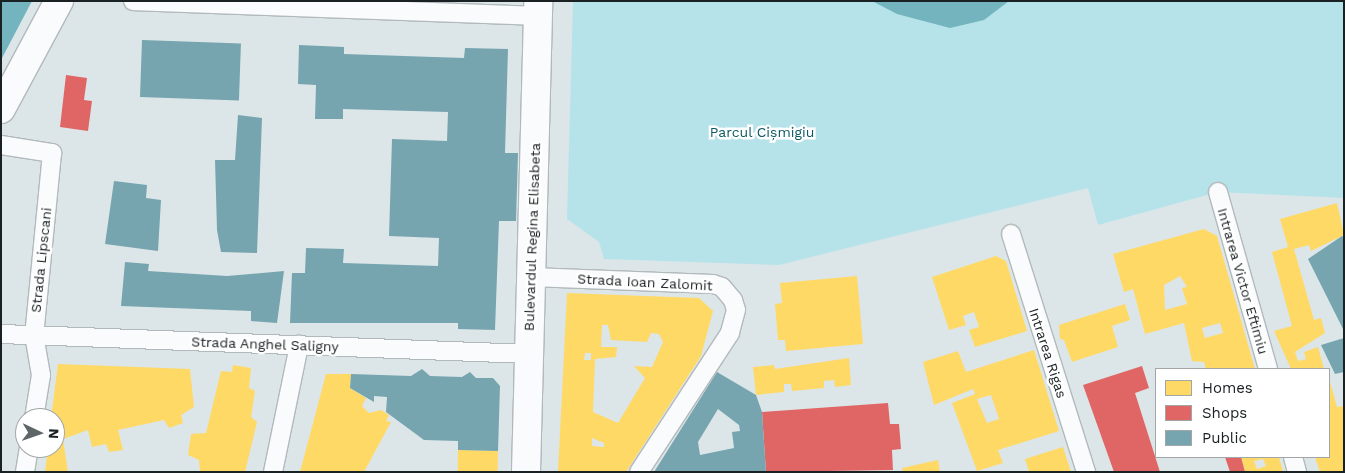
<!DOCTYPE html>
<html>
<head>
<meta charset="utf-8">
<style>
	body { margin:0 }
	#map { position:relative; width:1345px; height:473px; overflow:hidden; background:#dce6e8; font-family:"Work Sans",sans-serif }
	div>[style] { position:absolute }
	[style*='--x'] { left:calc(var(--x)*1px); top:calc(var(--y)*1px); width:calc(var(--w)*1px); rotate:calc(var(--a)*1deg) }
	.green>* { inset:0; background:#b6e3ea }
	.water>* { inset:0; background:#73b4be }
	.homes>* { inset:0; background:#ffd966; transform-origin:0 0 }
	.shops>* { inset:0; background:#e06666 }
	.public>* { inset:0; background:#76a5af; transform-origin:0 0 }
	.roads { filter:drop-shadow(1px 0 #b2b9bb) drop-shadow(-1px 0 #b2b9bb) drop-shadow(0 1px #b2b9bb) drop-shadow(0 -1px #b2b9bb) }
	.street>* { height:18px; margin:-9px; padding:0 9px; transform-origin:9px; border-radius:9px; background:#fafbfc }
	.primary>* { height:28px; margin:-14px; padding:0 14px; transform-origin:14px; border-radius:14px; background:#fafbfc }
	span { translate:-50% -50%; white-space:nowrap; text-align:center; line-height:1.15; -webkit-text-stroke:5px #fff; paint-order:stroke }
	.park-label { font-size:14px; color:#0b5963 }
	.street-label { font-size:14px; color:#1a2122 }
	.frame { position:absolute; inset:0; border:2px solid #1a2122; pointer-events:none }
	.legend { position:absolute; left:1155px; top:368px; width:175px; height:90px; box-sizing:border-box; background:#fff; border:1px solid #a3a6a7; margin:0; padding:6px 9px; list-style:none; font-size:15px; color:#1a2122 }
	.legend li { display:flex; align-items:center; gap:10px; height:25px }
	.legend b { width:25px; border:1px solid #a3a6a7 }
	.north { position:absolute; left:15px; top:408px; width:50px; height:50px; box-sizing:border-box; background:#fff; border:1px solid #a3a6a7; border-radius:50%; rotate:93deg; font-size:14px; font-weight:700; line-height:20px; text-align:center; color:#1a2122 }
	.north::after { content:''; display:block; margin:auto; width:18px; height:22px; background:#5e6667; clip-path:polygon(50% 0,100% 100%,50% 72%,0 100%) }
</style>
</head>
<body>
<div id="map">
	<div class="green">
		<i style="clip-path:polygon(573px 1px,1344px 1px,1344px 198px,1218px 192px,1098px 225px,1088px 188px,779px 265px,604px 259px,599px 242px,567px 219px)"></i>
	</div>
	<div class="water">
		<i style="clip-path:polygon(1px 1px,32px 1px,1px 60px)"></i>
		<i style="clip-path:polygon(872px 1px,1009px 1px,984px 20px,950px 28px,897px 14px)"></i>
	</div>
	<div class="homes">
		<i style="clip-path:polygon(1337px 203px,1344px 235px,1311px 251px,1309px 245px,1294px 249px,1314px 320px,1321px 318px,1325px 333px,1295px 352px,1298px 361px,1306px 359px,1304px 352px,1318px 347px,1324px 369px,1291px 369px,1274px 331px,1292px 326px,1272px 252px,1288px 247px,1280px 219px)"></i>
		<i style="clip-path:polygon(evenodd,1204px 229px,1217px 236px,1255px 369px,1206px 369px,1204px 362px,1192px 361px,1184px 323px,1145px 334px,1133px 289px,1124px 292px,1113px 254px,1204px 229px,1180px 276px,1187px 287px,1182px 288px,1187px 304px,1165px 310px,1164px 285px,1180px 276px,1204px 229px,1220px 323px,1223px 333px,1205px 338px,1202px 328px,1220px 323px)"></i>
		<i style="clip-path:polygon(996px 256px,1006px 261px,1027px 331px,975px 347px,969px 330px,979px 327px,974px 312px,963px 316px,966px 325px,949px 330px,932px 277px)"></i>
		<i style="clip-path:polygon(857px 276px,863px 344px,786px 351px,785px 340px,778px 340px,775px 304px,782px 303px,780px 283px)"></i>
		<i style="clip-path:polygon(evenodd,567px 293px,699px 298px,713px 311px,701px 356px,626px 472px,558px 472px,567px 293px,602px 325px,608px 325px,611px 340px,647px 342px,651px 333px,659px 334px,663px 342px,652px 367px,634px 366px,645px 378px,618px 423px,593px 412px,595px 359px,616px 357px,617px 347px,601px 347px,602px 325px,567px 293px,585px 353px,591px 353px,591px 360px,584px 360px,585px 353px,567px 293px,592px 438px,604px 443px,604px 447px,592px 446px,592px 438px)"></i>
		<i style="clip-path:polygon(1125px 304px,1130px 320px,1112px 326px,1118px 347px,1072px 362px,1064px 340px,1060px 339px,1059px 325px)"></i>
		<i style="clip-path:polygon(evenodd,1034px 350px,1059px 431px,998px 450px,1003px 463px,977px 471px,952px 403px,975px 394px,973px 389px,934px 405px,923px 362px,958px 351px,966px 372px,1034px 350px,991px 395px,999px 419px,987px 423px,977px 399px,991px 395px)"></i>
		<i style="clip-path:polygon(849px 358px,851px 385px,835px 387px,834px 380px,824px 381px,824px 388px,792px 391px,791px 384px,784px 384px,784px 392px,756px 395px,753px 367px,774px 365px,775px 369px)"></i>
		<i style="clip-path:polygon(58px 364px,190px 369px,194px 407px,181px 415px,183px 423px,169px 428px,164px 420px,118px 430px,123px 450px,109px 452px,106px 444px,92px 447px,88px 430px,63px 439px,68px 472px,45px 472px,48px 448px,55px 448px,55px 418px,51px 418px)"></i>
		<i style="clip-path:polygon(233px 365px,251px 368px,249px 388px,255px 391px,251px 417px,257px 422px,245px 472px,200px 472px,199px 460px,188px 455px,191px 434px,206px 433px,221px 371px,232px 372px)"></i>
		<i style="clip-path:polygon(326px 374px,351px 374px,350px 388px,366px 398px,362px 406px,369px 413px,381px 410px,389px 415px,386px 421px,391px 422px,364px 472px,300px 472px)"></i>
		<i style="clip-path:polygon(1329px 378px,1337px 407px,1344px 406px,1344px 472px,1320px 472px,1315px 457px,1329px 457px)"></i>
		<i style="clip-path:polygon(1063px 447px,1071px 472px,1029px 472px,1025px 459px)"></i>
		<i style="left:458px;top:450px;width:40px;height:22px;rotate:1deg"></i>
		<i style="clip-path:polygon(evenodd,1241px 457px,1279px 457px,1283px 472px,1245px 472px,1241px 457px,1263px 459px,1266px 466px,1257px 469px,1254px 461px,1263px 459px)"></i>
		<i style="clip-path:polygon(938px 460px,940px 472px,903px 472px,902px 468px)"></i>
	</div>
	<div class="shops">
		<i style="clip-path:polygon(66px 75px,87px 78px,84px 100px,92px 101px,88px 131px,60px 127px)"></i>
		<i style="clip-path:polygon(1142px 366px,1149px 388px,1135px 393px,1160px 472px,1114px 472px,1083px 385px)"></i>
		<i style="clip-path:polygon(888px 403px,890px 424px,899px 424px,901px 449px,892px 450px,893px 470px,766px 472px,762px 412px)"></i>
		<i style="clip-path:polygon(1225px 457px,1241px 457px,1245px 472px,1230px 472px)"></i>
	</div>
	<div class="public">
		<i style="left:142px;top:40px;width:99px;height:57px;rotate:2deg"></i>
		<i style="clip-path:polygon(299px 45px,344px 47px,344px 54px,464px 58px,465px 48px,508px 49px,505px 153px,518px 153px,516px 221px,499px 221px,495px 330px,458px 329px,458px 323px,290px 323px,292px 273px,305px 273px,306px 248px,344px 249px,343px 263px,438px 266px,439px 238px,389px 236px,392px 139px,447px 141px,448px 112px,343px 109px,343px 119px,315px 119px,316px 85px,298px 84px)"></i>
		<i style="clip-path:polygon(238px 115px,262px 118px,257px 253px,221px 252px,217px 230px,215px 160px,235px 160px)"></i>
		<i style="clip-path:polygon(114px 181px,147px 185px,146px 198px,161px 200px,158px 251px,105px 244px)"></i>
		<i style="clip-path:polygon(1342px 236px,1344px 238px,1344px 331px,1308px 259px)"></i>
		<i style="clip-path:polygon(125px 262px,149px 264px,148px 271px,227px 276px,284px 271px,277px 323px,251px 321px,251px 311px,121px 306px)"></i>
		<i style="clip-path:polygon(1344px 338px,1344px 372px,1335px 374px,1321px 345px)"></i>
		<i style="clip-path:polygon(422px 369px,430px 376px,462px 377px,470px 372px,476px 378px,493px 378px,500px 386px,498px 451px,458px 450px,458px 441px,424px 440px,386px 412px,387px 397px,374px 396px,374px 402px,350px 388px,351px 374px,411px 376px)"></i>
		<i style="clip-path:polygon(evenodd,717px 372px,756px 395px,762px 412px,766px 472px,654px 472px,717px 372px,718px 409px,739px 425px,740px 431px,732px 432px,734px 448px,700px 455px,698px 442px,718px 409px)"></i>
	</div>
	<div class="roads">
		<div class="street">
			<i style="--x:133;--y:1;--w:405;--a:2.1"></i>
			<i style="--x:1;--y:145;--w:52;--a:8.9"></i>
			<i style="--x:52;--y:153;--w:183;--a:95.6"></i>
			<i style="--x:34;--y:335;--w:41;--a:80.1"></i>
			<i style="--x:41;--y:375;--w:44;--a:99.2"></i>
			<i style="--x:1218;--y:192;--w:184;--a:74.2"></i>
			<i style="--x:1011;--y:234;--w:250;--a:72.5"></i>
			<i style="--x:531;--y:277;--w:182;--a:2.2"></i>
			<i style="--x:713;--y:284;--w:9;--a:18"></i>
			<i style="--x:722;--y:287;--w:17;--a:50"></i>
			<i style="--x:733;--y:300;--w:10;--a:73"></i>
			<i style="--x:736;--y:310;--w:24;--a:105"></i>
			<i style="--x:730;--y:333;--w:166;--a:123.2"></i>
			<i style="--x:1;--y:334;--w:528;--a:2.17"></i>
			<i style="--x:1293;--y:457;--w:16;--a:75"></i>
			<i style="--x:25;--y:472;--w:24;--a:-81"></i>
			<i style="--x:273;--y:472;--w:130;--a:-78.4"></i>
		</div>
		<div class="primary">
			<i style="--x:1;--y:109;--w:123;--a:-61.8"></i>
			<i style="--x:526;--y:472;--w:471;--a:-88.5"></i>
		</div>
	</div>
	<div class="park-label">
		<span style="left:762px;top:132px">Parcul Cișmigiu</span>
	</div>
	<div class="street-label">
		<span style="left:532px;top:237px;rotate:-88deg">Bulevardul Regina Elisabeta</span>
		<span style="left:41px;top:260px;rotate:-84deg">Strada Lipscani</span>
		<span style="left:1243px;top:281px;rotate:74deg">Intrarea Victor Eftimiu</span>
		<span style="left:645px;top:282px;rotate:3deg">Strada Ioan Zalomit</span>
		<span style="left:265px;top:344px;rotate:2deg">Strada Anghel Saligny</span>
		<span style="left:1048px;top:353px;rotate:72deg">Intrarea Rigas</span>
	</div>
	<div class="frame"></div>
	<ul class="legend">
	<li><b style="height:14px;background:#ffd966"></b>Homes</li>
	<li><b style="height:14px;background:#e06666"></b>Shops</li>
	<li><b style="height:14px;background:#76a5af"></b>Public</li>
	</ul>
	<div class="north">N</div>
</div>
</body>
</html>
